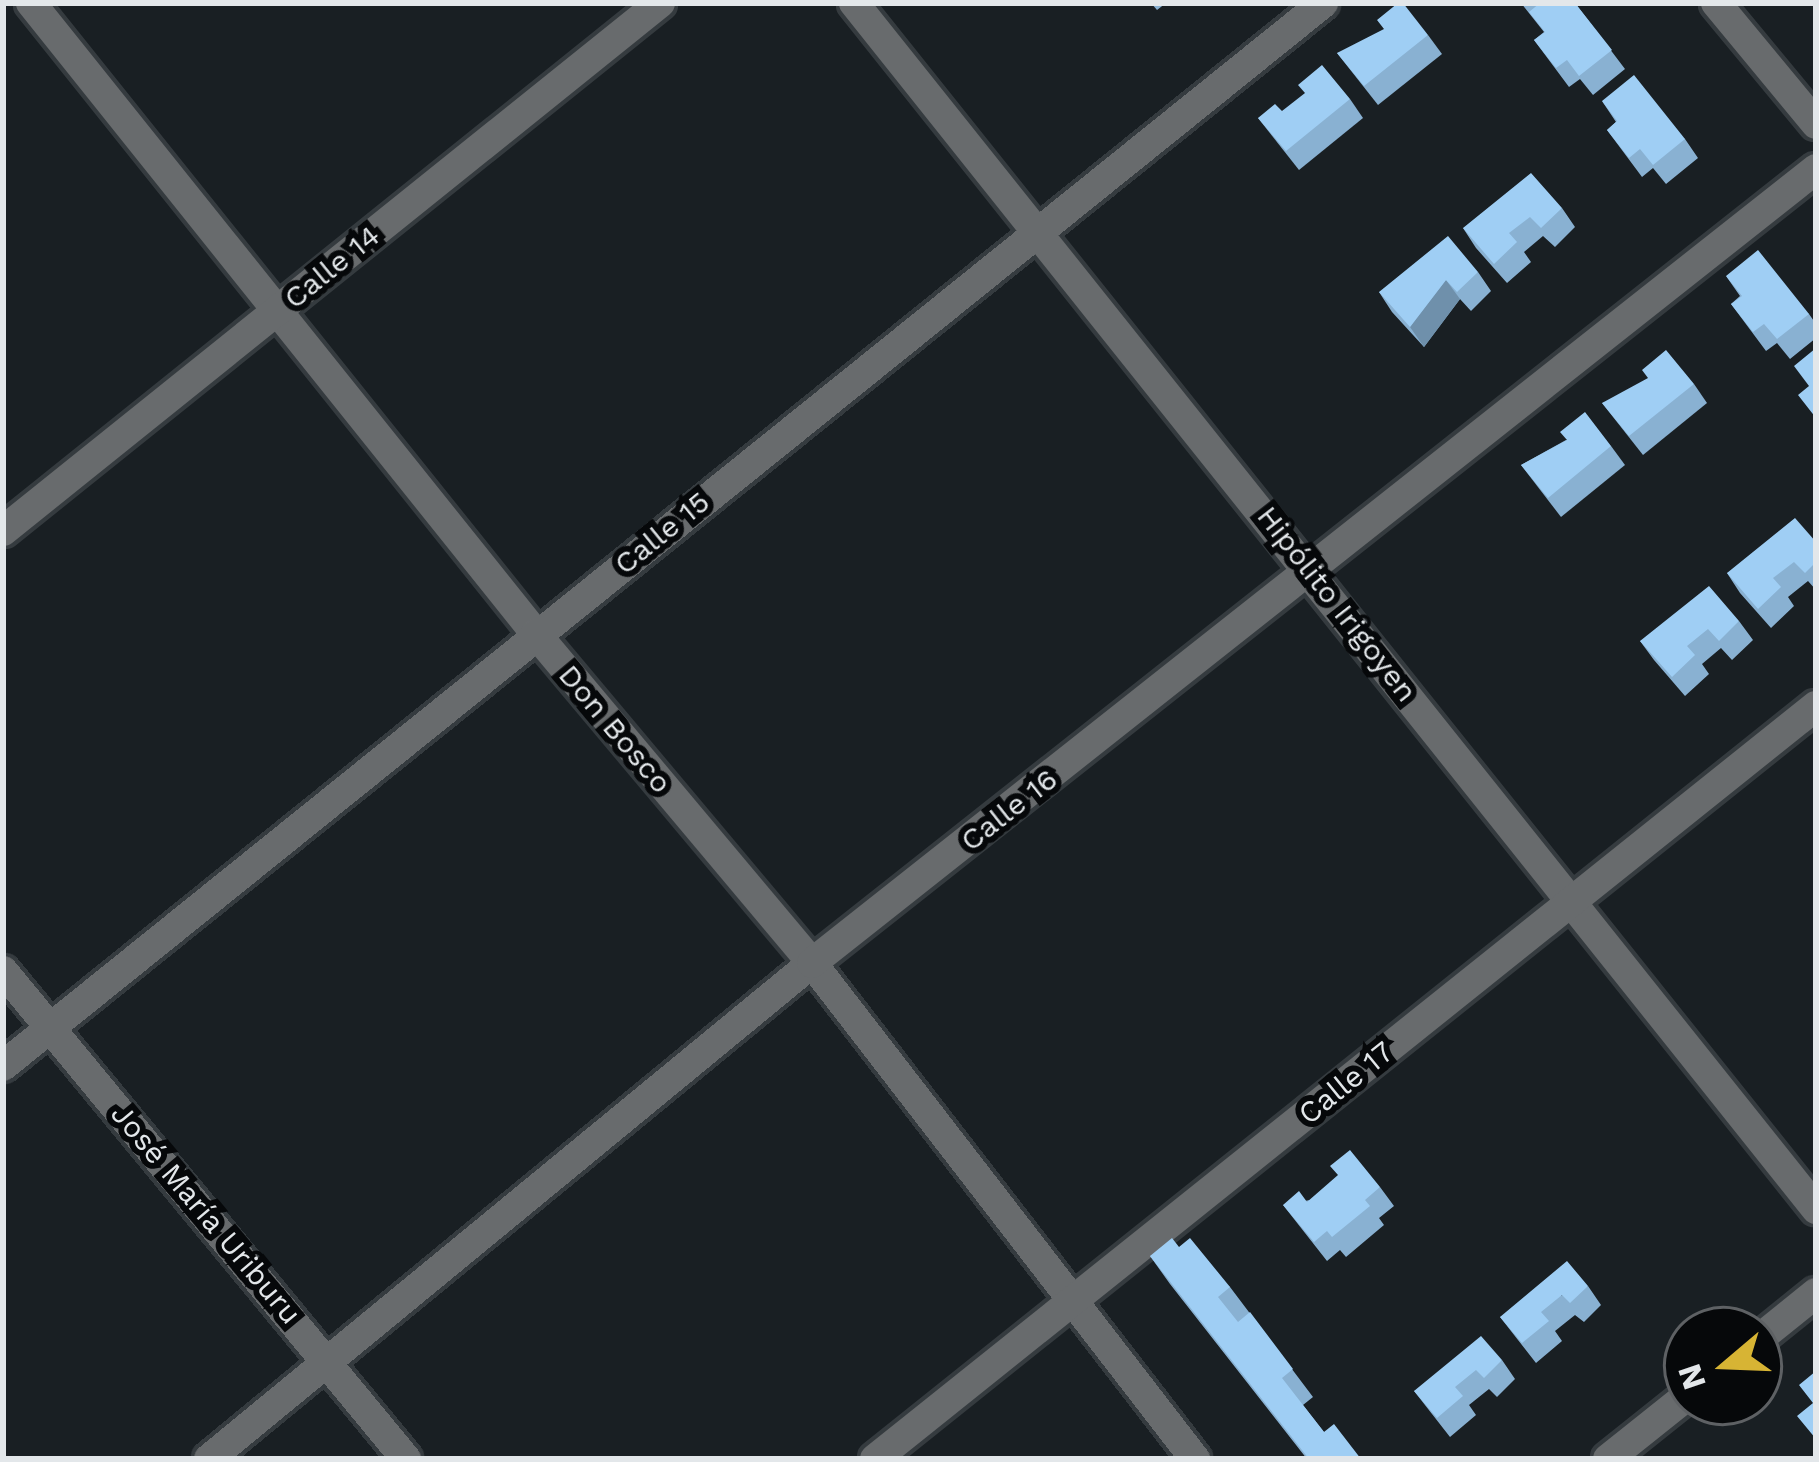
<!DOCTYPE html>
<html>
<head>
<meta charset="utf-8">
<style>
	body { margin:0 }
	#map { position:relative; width:1819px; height:1462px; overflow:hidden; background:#191f23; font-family:"Work Sans",sans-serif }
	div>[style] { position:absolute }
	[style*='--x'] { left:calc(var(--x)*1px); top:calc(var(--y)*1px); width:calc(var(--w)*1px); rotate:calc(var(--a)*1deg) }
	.roads { filter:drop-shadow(3px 0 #353b3f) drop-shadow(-3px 0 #353b3f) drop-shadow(0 3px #353b3f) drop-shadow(0 -3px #353b3f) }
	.minor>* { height:30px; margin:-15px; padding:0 15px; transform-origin:15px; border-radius:15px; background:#686b6d }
	.wall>* { inset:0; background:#89b1d2 }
	.shaded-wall>* { inset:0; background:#6f90ab }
	.building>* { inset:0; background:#9fcef4 }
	span { translate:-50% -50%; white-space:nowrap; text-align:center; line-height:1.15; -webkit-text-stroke:12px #06080a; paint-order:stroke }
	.street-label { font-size:30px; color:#e3e7ea }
	.frame { position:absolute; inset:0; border:6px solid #e3e7ea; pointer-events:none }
	.north { position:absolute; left:1663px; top:1306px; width:120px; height:120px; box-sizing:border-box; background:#06080a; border:3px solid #5e6164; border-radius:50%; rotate:251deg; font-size:33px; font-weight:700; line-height:48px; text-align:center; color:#e3e7ea }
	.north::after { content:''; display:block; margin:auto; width:42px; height:54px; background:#d7b434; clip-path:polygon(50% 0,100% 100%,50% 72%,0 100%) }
</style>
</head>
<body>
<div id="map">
	<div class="roads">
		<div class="minor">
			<i style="--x:31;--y:3;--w:808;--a:51.33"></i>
			<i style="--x:536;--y:634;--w:429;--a:50"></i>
			<i style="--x:812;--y:963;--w:627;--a:52.33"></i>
			<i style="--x:854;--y:3;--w:1543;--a:51.42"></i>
			<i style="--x:1716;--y:3;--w:157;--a:50.4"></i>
			<i style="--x:3;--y:531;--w:843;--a:-38.79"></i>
			<i style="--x:3;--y:971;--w:633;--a:50.45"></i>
			<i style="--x:3;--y:1066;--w:1695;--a:-38.84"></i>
			<i style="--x:1759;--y:1339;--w:73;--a:-38.9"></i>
			<i style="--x:209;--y:1459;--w:781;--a:-39.44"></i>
			<i style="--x:812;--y:963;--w:1280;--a:-38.34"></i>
			<i style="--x:875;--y:1459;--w:1205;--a:-38.67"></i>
			<i style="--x:1608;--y:1459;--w:101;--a:-38.6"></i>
		</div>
	</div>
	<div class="wall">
		<i style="clip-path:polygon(1151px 3px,1166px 3px,1157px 10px)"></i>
		<i style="clip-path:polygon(1521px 3px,1575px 3px,1625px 69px,1593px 95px,1580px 79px,1569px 87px,1534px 40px,1544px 32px)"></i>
		<i style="clip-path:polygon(1428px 35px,1442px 54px,1378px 105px,1337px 53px)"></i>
		<i style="clip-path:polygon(1350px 99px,1363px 118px,1299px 170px,1258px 118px,1282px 111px)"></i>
		<i style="clip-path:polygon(1602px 101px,1685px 139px,1698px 158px,1666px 184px,1653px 168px,1642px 177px,1607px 130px,1616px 122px)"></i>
		<i style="clip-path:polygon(1562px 208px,1575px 227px,1555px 247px,1543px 236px,1524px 252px,1531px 262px,1507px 283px,1476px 248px,1463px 228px)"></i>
		<i style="clip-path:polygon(1478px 272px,1491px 291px,1471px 311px,1460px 299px,1424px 347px,1392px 312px,1379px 292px)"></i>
		<i style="clip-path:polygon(1726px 276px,1809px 314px,1816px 324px,1816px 338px,1790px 359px,1777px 343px,1766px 351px,1731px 304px,1740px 296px)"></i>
		<i style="clip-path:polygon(1694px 384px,1707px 403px,1643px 455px,1602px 403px)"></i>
		<i style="clip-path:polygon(1566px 440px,1611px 446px,1625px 465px,1561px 517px,1521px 465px)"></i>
		<i style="clip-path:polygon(1816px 542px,1816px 590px,1808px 581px,1788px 597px,1794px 606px,1771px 628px,1740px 593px,1727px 573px)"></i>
		<i style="clip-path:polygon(1739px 621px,1753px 640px,1732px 660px,1721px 648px,1702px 664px,1709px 674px,1685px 696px,1654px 660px,1640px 641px)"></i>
		<i style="clip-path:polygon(1380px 1187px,1394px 1206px,1379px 1218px,1384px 1225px,1346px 1257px,1340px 1250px,1327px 1261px,1283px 1205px)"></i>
		<i style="clip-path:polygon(1179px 1247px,1230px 1287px,1313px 1397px,1303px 1405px,1324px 1432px,1361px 1459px,1307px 1459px,1170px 1284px,1150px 1256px)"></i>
		<i style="clip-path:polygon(1588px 1286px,1601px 1305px,1584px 1322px,1575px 1315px,1555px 1331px,1562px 1341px,1536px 1363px,1500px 1317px)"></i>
		<i style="clip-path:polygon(1502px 1360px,1515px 1379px,1497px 1397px,1489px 1389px,1469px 1405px,1476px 1415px,1450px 1437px,1414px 1391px)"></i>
	</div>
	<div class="shaded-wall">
		<i style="clip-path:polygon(1446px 280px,1460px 299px,1424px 347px,1410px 327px)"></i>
	</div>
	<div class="building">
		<i style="clip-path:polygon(1398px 3px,1403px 3px,1428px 35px,1364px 86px,1337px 53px,1384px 29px,1377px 20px)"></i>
		<i style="clip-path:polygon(1540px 3px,1575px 3px,1612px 50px,1579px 76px,1567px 60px,1556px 68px,1534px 40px,1545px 32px,1529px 12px)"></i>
		<i style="clip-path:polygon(1322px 65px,1350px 99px,1286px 151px,1258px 118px,1275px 104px,1282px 111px,1305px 93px,1298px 85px)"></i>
		<i style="clip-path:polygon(1634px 75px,1685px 139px,1653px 165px,1640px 149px,1629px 158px,1607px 130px,1617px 121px,1602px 101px)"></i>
		<i style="clip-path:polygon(1531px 173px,1562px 208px,1541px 228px,1530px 217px,1509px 233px,1517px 242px,1494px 264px,1463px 228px)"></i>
		<i style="clip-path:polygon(1448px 236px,1478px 272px,1457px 292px,1446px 280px,1410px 327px,1379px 292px)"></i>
		<i style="clip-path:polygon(1758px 250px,1809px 314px,1777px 339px,1764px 324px,1753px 332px,1731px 304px,1742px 296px,1726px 276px)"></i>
		<i style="clip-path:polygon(1816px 348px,1816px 418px,1798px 395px,1809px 386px,1794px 366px)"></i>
		<i style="clip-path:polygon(1666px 350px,1694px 384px,1629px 436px,1602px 403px,1648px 378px,1642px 370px)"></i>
		<i style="clip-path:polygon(1585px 412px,1611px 446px,1548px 498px,1521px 465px,1567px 440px,1560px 432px)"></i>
		<i style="clip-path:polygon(1795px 518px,1816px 542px,1816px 562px,1805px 573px,1794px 562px,1773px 578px,1781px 587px,1758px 609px,1727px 573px)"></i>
		<i style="clip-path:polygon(1709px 586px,1739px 621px,1719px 641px,1708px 629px,1687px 646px,1695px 655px,1672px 677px,1640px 641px)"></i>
		<i style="clip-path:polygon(1350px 1150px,1380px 1187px,1365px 1200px,1370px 1206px,1332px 1237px,1327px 1231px,1314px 1242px,1283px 1205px,1299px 1191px,1307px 1202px,1338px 1175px,1330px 1166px)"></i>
		<i style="clip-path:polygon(1172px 1238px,1179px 1247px,1190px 1238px,1230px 1287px,1218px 1297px,1238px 1322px,1250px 1312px,1293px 1369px,1282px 1378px,1324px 1432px,1334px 1424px,1361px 1459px,1309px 1459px,1150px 1256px)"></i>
		<i style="clip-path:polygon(1567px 1261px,1588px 1286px,1570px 1303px,1562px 1295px,1541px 1312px,1549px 1321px,1522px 1343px,1500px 1317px)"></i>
		<i style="clip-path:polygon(1481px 1336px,1502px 1360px,1484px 1378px,1476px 1370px,1455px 1387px,1463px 1396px,1437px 1418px,1414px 1391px)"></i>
		<i style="clip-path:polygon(1816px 1371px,1816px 1439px,1797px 1416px,1813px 1403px,1799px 1385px)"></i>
	</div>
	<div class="street-label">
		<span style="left:332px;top:267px;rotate:-39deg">Calle 14</span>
		<span style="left:662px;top:533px;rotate:-39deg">Calle 15</span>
		<span style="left:1337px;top:604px;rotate:52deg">Hipólito Irigoyen</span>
		<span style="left:615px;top:729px;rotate:50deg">Don Bosco</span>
		<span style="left:1009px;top:810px;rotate:-38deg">Calle 16</span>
		<span style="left:1346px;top:1083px;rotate:-39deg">Calle 17</span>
		<span style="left:206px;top:1214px;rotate:50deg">José María Uriburu</span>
	</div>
	<div class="frame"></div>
	<div class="north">N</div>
</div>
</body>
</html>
